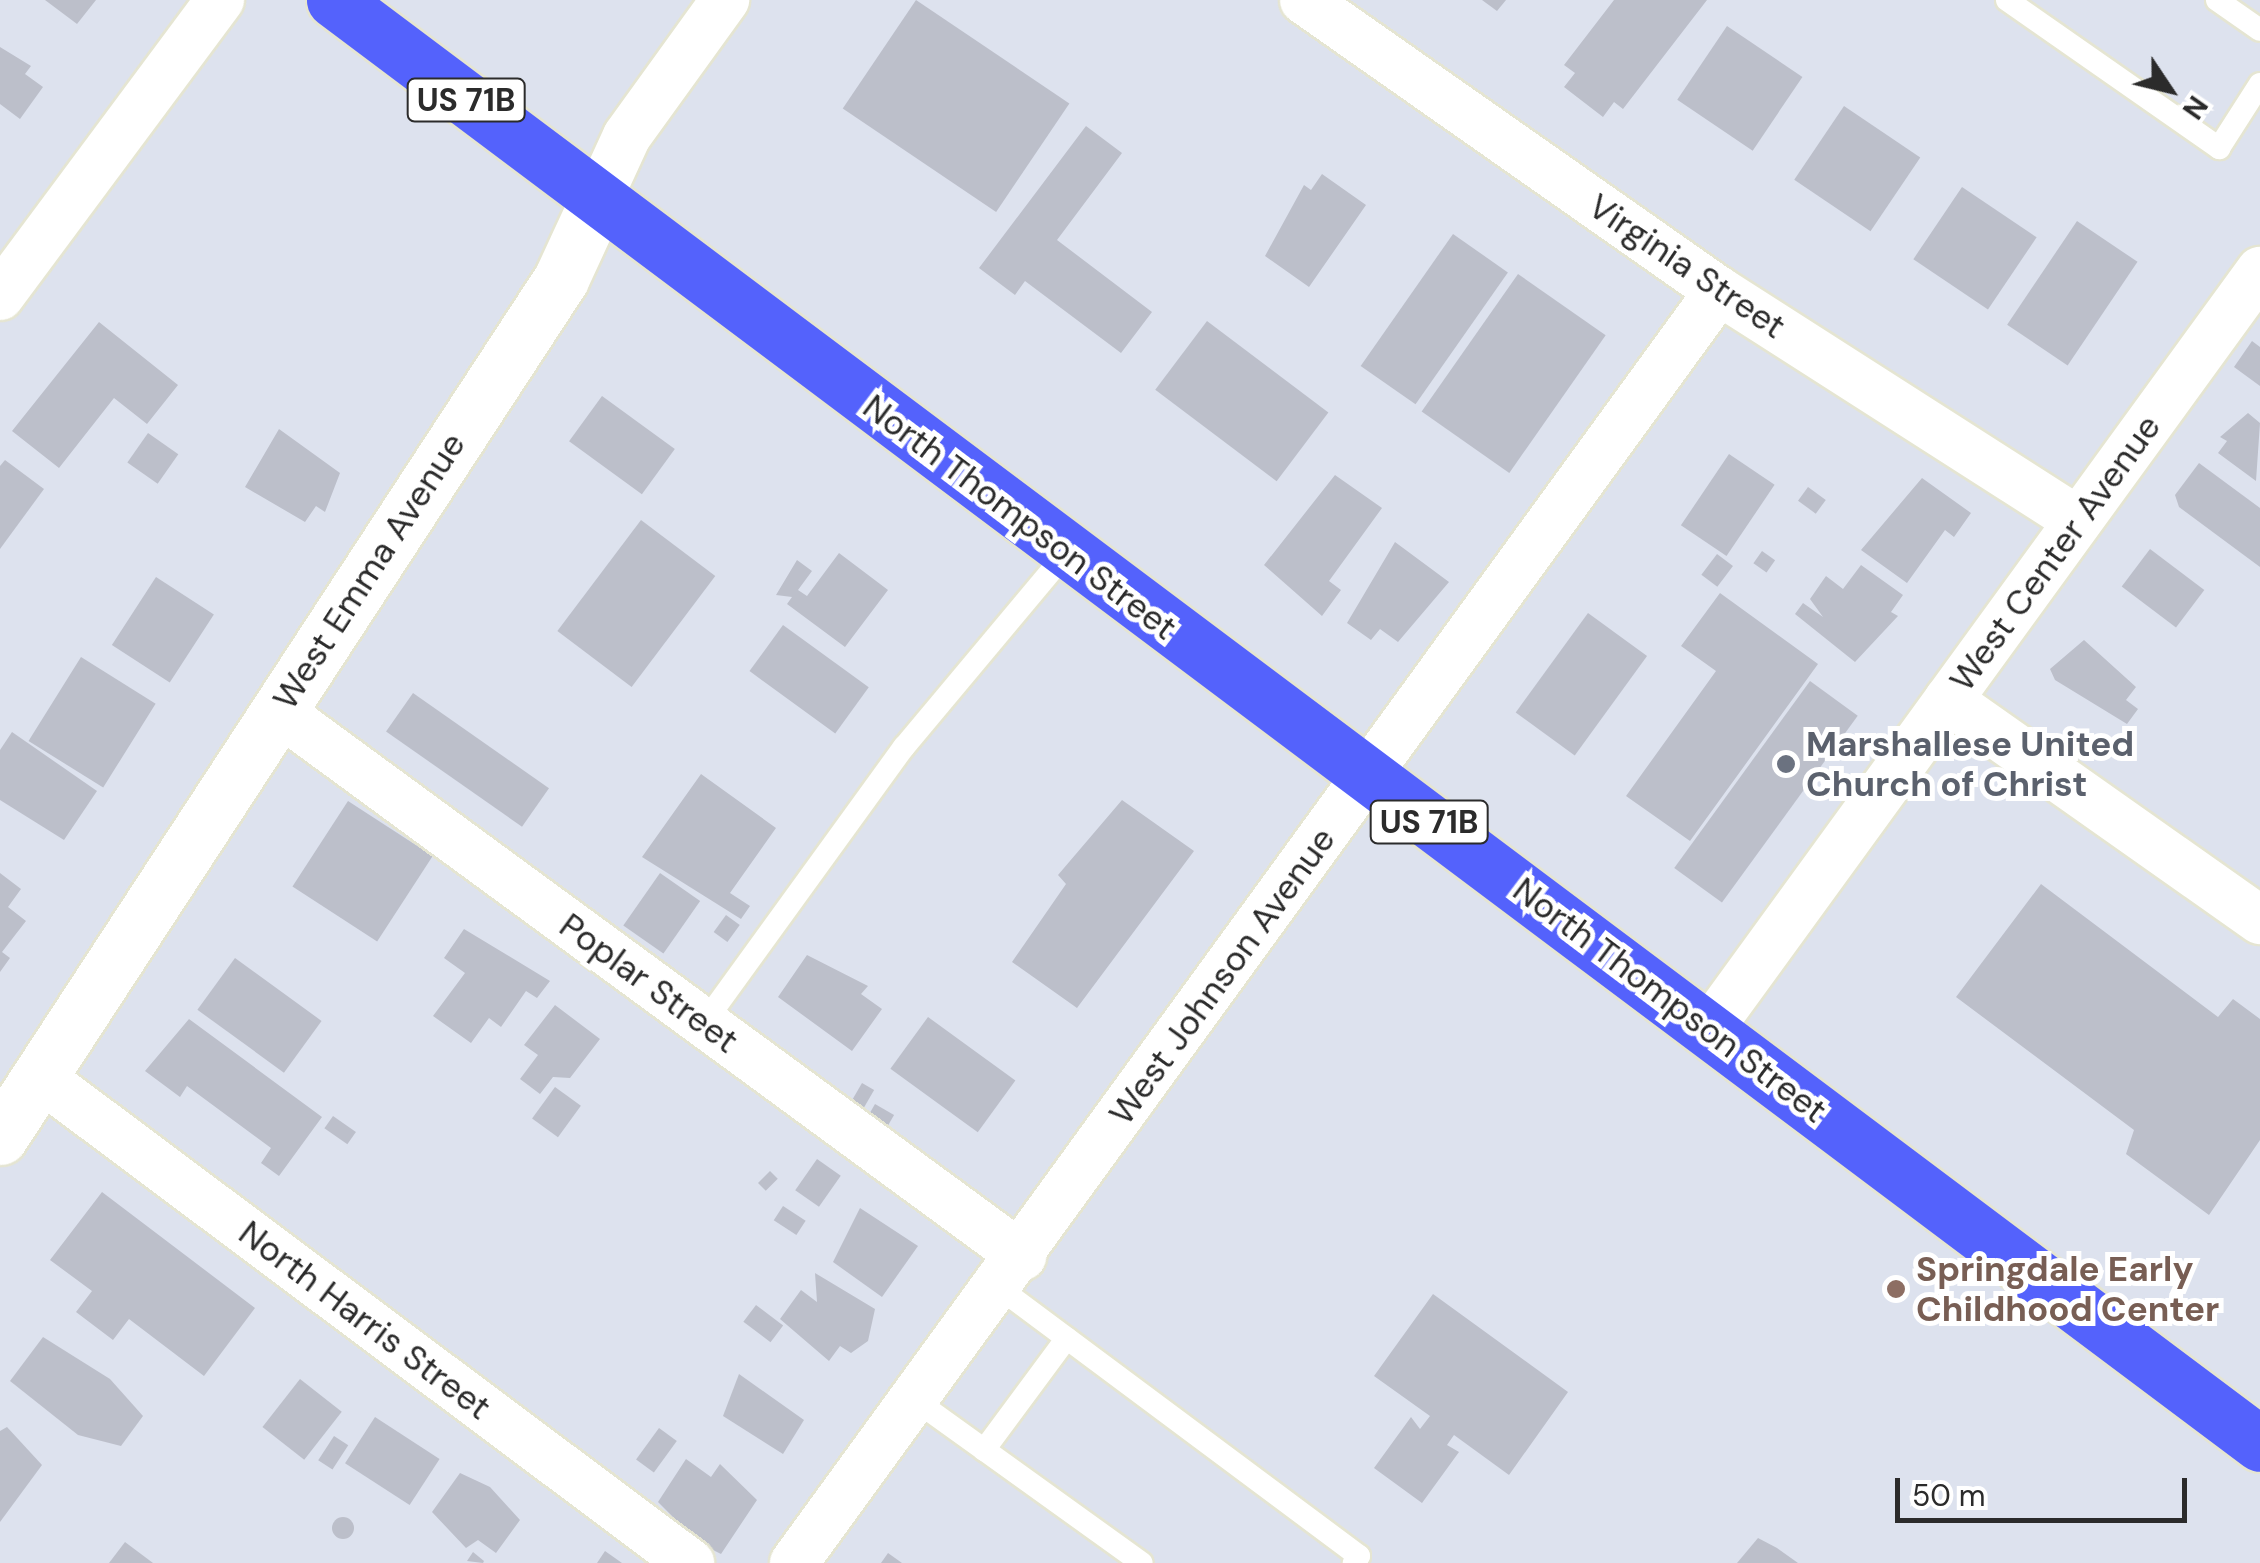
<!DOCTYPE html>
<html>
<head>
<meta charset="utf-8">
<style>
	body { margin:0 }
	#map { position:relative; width:2260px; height:1563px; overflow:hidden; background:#dde2ee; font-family:"DM Sans",sans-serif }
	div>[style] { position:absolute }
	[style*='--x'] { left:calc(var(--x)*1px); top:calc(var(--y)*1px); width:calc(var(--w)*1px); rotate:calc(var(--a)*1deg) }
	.building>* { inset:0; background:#bcbfca; transform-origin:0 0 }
	.round { border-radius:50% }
	.roads { filter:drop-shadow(2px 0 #e5e5d2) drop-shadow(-2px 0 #e5e5d2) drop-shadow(0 2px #e5e5d2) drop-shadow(0 -2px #e5e5d2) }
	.lane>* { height:22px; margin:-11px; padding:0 11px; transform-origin:11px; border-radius:11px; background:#fff }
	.street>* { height:48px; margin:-24px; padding:0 24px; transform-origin:24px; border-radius:24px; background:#fff }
	.secondary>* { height:55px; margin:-27.5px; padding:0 27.5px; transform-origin:27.5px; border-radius:27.5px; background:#fff }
	.primary>* { height:55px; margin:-27.5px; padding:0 27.5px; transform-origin:27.5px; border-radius:27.5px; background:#5462fc }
	.dots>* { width:28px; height:28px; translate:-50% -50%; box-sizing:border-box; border:5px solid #fff; border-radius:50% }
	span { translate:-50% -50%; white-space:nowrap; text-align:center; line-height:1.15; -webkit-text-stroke:10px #fff; paint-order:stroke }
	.shield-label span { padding:2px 8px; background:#fff; border:2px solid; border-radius:8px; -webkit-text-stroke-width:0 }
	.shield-label { font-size:32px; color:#2b2b2b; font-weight:700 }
	.street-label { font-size:35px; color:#2b2b2b }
	.worship-label { font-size:35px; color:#5b616d; font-weight:700 }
	.left { translate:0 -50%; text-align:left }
	.education-label { font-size:35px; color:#785e54; font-weight:700 }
	.north { position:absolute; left:2120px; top:40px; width:100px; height:100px; -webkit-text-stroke:8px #fff; paint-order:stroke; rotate:125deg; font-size:28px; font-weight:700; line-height:40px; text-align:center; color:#2b2b2b }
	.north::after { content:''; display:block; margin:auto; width:35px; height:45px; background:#2b2b2b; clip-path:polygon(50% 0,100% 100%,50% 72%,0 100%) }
	.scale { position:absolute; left:1895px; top:1478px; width:292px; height:45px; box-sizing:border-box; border:5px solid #2b2b2b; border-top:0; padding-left:12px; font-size:30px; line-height:35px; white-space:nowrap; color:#2b2b2b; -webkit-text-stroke:8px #fff; paint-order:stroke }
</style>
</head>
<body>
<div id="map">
	<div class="building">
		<i style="clip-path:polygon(45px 0,96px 0,77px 24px)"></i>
		<i style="left:916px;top:0;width:185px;height:131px;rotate:34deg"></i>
		<i style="clip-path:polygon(1482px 0,1506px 0,1497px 11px)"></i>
		<i style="clip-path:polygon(1614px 0,1707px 0,1623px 109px,1614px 102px,1603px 117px,1564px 87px,1575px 73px,1564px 65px)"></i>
		<i style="left:1727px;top:26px;width:91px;height:89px;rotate:34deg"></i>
		<i style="clip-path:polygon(0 47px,31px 66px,25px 74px,43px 87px,20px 119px,0 104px)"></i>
		<i style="left:1844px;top:106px;width:92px;height:89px;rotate:34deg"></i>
		<i style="clip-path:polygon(1086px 126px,1122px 153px,1057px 240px,1152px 312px,1121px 353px,1025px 281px,1015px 295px,979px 268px)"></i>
		<i style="clip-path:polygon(1322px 174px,1366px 205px,1309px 287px,1265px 256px,1304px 185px,1311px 190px)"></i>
		<i style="left:1962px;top:187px;width:90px;height:87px;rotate:34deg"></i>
		<i style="left:2077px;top:221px;width:73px;height:125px;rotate:34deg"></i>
		<i style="left:1453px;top:234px;width:67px;height:161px;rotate:35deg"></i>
		<i style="left:1518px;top:274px;width:107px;height:168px;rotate:35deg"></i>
		<i style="left:1207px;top:321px;width:152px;height:86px;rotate:37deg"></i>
		<i style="clip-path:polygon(99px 322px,178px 385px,147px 424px,114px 398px,59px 468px,12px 431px)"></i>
		<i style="clip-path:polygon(2252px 341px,2260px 347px,2260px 386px,2234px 367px)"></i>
		<i style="left:602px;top:396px;width:90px;height:56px;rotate:36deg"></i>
		<i style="clip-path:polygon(2248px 413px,2260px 423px,2256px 481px,2218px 453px,2227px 441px,2220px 437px)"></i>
		<i style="clip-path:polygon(279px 429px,340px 473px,325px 512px,316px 506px,305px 522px,245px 487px)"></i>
		<i style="left:148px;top:433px;width:37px;height:36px;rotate:35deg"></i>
		<i style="left:1729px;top:454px;width:55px;height:86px;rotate:34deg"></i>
		<i style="clip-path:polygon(5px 460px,44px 489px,0 549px,0 466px)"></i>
		<i style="clip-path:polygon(2199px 463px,2260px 508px,2260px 567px,2179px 507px,2175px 495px)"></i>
		<i style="clip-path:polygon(1335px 475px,1382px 508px,1329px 581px,1341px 590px,1322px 616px,1264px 565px)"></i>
		<i style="clip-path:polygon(1922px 478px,1971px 513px,1954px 537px,1945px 530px,1907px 583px,1861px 550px)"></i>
		<i style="left:1808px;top:487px;width:22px;height:17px;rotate:36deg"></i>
		<i style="left:641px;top:520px;width:93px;height:139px;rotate:37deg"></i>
		<i style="clip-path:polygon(1395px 542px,1449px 582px,1398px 642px,1380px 629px,1371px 640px,1347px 623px)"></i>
		<i style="left:2150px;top:549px;width:68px;height:47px;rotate:37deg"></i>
		<i style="left:1762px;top:551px;width:16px;height:15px;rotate:35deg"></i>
		<i style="clip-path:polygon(839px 553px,888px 590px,845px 647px,787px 604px,792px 597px,776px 595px,797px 560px,812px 571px,798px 590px,807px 596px)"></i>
		<i style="left:1717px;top:554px;width:20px;height:26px;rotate:37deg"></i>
		<i style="clip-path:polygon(1861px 565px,1903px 595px,1891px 612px,1898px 616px,1855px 662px,1795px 614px,1803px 603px,1823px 617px,1810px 599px,1826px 576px,1843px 589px)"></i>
		<i style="left:156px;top:577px;width:69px;height:81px;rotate:33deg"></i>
		<i style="clip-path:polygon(1720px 593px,1818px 664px,1690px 841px,1626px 796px,1716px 671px,1681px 646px)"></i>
		<i style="left:1588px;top:613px;width:73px;height:123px;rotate:36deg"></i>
		<i style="left:783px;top:625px;width:106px;height:57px;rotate:36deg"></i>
		<i style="clip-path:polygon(2084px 640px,2136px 687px,2126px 700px,2138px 709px,2127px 724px,2055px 680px,2050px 669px)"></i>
		<i style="left:81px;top:657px;width:88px;height:99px;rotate:32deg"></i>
		<i style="left:1810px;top:681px;width:59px;height:231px;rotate:36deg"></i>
		<i style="left:413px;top:693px;width:166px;height:47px;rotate:35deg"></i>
		<i style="clip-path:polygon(12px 732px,97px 791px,64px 840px,0 800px,0 750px)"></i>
		<i style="clip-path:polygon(701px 774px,776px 828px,730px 893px,750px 906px,741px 919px,642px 857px)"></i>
		<i style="clip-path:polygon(1122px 800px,1194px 851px,1077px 1008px,1012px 962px,1066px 884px,1058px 875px)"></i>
		<i style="left:348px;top:801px;width:101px;height:102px;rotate:33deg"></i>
		<i style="clip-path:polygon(0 873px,21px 889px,8px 907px,26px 921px,2px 952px,10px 958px,0 972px)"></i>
		<i style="left:660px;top:873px;width:49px;height:64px;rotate:35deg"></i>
		<i style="clip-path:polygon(2041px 884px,2218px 1017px,2233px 999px,2260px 1019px,2260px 1140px,2209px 1215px,2126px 1154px,2134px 1130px,1956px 997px)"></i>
		<i style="left:726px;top:915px;width:17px;height:21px;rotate:36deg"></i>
		<i style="clip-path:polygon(464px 929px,550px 981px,537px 998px,526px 991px,501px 1027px,489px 1018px,471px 1043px,433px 1016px,465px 973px,444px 958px)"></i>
		<i style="clip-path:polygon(807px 955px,868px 986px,861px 994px,882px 1009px,852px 1051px,778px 997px)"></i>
		<i style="left:235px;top:958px;width:107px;height:64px;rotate:36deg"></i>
		<i style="clip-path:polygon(555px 1005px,600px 1039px,570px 1078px,553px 1077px,540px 1094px,520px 1079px,538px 1055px,524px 1045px)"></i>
		<i style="left:928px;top:1017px;width:108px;height:64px;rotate:36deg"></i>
		<i style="clip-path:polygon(189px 1019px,322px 1117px,279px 1176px,261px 1163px,271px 1148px,187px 1086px,180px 1097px,145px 1071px)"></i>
		<i style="left:862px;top:1083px;width:14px;height:20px;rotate:30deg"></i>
		<i style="left:555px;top:1087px;width:32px;height:39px;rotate:36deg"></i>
		<i style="left:875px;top:1104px;width:22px;height:15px;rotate:30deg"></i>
		<i style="left:333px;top:1116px;width:28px;height:15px;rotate:35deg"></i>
		<i style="left:817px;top:1159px;width:29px;height:38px;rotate:35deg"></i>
		<i style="left:770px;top:1171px;width:11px;height:17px;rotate:45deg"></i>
		<i style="clip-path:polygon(102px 1192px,255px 1308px,204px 1376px,129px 1319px,113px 1340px,76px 1312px,92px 1291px,50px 1260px)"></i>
		<i style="left:783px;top:1206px;width:27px;height:17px;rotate:33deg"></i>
		<i style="clip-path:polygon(860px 1208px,918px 1246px,882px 1297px,833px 1262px)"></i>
		<i style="clip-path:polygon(815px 1273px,875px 1309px,868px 1341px,851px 1353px,840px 1346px,829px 1361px,780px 1319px,801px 1290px,817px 1302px)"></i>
		<i style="clip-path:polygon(1433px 1294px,1568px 1392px,1509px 1475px,1454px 1435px,1447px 1445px,1459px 1452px,1422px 1503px,1374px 1468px,1411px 1417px,1420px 1429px,1430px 1416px,1374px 1376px)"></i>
		<i style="left:756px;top:1305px;width:34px;height:21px;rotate:37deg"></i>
		<i style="clip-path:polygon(43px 1337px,110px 1379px,143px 1416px,121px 1446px,78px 1435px,10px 1381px)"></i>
		<i style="clip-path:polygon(739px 1374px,804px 1420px,783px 1454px,723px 1416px)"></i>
		<i style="left:300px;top:1379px;width:53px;height:61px;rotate:38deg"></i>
		<i style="left:375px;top:1417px;width:77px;height:55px;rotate:33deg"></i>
		<i style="clip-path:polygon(7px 1427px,42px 1465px,0 1522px,0 1431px)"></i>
		<i style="left:659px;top:1428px;width:22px;height:39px;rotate:36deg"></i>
		<i style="left:334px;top:1436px;width:17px;height:29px;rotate:33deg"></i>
		<i style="clip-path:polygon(686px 1459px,711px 1477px,720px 1464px,757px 1500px,721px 1554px,669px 1528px,675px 1519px,658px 1502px)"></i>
		<i style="clip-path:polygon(460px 1473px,490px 1487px,520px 1520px,496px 1553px,478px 1540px,466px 1548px,432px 1512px)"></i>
		<i class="round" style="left:332px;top:1517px;width:22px;height:22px"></i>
		<i style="clip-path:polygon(1758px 1538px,1777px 1548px,1798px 1563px,1737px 1563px)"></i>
		<i style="clip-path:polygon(125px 1542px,153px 1563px,109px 1563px)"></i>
		<i style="clip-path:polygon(605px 1551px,622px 1563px,597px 1563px)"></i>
		<i style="clip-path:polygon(473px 1552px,484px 1561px,483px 1563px,467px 1561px)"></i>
		<i style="clip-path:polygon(888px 1553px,902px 1563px,881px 1563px)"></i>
	</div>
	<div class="roads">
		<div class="lane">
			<i style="--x:2007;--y:0;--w:259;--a:34.9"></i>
			<i style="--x:2219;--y:148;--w:76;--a:-57.4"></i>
			<i style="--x:2217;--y:0;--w:52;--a:34.9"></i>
			<i style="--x:704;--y:1023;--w:341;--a:-54.1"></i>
			<i style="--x:904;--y:747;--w:254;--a:-50.1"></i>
			<i style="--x:998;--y:1287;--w:450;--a:36.7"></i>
			<i style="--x:1359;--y:1556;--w:9;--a:126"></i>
			<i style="--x:915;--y:1400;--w:279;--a:35.7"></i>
			<i style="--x:984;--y:1450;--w:139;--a:-53.5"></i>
		</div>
		<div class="street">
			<i style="--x:1304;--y:0;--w:507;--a:35.04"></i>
			<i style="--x:1719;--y:291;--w:426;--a:32.6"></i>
			<i style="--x:598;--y:199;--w:69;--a:-65.3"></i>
			<i style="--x:627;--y:136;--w:168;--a:-54.2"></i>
			<i style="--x:0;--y:296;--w:369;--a:-53.4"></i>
			<i style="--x:1948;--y:700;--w:382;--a:35.2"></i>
			<i style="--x:277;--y:710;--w:924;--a:36.24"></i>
			<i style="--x:1710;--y:1028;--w:936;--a:-54"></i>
			<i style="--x:40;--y:1077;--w:812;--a:36.79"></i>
			<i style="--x:794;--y:1563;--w:1573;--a:-53.98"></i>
		</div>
		<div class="secondary">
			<i style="--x:0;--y:1137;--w:1025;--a:-56.82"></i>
			<i style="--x:561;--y:279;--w:88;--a:-65.2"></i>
		</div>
		<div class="primary">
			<i style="--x:334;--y:0;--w:2407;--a:36.86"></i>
		</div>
	</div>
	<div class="dots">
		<i style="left:1786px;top:764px;background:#6b7280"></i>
		<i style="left:1896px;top:1289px;background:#8d6e63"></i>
	</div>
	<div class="shield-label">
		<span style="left:466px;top:100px">US 71B</span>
		<span style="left:1429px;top:822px">US 71B</span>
	</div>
	<div class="street-label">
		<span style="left:1687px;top:266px;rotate:34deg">Virginia Street</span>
		<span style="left:1020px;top:517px;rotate:37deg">North Thompson Street</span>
		<span style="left:2055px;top:553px;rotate:-54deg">West Center Avenue</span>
		<span style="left:369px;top:571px;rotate:-57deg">West Emma Avenue</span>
		<span style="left:1222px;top:976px;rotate:-54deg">West Johnson Avenue</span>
		<span style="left:649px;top:983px;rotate:36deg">Poplar Street</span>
		<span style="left:1670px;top:1000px;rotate:37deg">North Thompson Street</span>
		<span style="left:365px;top:1320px;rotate:37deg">North Harris Street</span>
	</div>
	<div class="worship-label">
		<span class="left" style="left:1806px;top:764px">Marshallese United<br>Church of Christ</span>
	</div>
	<div class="education-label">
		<span class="left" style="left:1916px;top:1289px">Springdale Early<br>Childhood Center</span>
	</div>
	<div class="north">N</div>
	<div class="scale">50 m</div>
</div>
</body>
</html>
